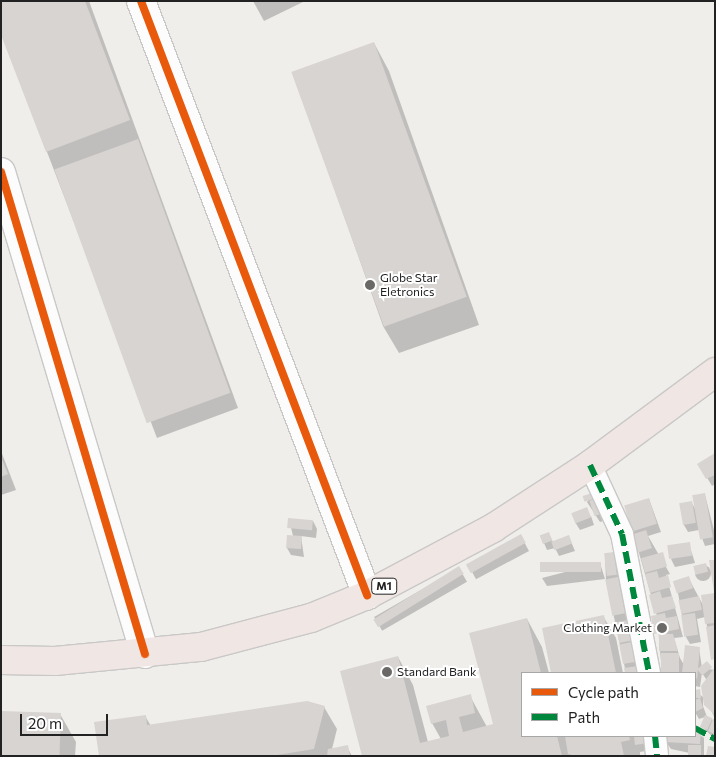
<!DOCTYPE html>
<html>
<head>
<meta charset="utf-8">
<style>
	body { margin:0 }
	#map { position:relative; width:716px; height:757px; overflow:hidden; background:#f0eeeb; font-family:Commissioner,sans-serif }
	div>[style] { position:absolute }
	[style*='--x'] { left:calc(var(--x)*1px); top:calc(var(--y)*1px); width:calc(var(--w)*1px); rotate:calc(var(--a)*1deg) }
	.shadow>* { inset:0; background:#0003; transform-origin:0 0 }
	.round { border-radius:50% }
	.building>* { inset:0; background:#d7d4d2; transform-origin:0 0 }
	.roads { filter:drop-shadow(1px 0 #c9c8c7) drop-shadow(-1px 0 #c9c8c7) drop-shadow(0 1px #c9c8c7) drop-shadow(0 -1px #c9c8c7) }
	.pedestrian>* { height:22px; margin:-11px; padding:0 11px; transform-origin:11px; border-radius:11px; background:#fdfcfc }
	.minor>* { height:28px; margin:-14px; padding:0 14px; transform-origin:14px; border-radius:14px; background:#fdfcfc }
	.tertiary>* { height:28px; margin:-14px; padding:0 14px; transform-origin:14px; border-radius:14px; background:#fdfcfc }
	.trunk>* { height:28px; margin:-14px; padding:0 14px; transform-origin:14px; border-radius:14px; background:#f0e6e4 }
	.quiet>* { height:6px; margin-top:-3px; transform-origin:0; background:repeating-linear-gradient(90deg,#00873e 0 12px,transparent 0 18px) }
	.cycleway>* { height:8px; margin:-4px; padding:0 4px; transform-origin:4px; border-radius:4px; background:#e8590c }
	.dots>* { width:14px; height:14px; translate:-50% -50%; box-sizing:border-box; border:2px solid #fff; border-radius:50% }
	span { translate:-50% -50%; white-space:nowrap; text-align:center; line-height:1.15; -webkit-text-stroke:4px #fff; paint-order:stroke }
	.shield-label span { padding:1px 4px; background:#fff; border:1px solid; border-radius:4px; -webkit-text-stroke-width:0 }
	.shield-label { font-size:11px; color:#222; font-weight:700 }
	.poi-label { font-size:12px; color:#222 }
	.left { translate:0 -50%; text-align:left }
	.right { translate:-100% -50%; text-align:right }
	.frame { position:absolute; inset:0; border:2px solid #222; pointer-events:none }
	.legend { position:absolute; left:521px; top:672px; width:175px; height:65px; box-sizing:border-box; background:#fff; border:1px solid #a7a7a7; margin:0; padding:6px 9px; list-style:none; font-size:15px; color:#222 }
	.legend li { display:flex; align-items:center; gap:10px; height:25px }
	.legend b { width:25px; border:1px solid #a7a7a7 }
	.scale { position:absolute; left:20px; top:714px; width:88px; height:22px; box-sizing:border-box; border:2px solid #222; border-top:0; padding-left:6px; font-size:15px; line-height:18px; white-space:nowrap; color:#222; -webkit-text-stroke:4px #fff; paint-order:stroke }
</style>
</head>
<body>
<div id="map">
	<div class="shadow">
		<i style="clip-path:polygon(1px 1px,89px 1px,238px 408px,157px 438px,47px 152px)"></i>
		<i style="clip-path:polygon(253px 1px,305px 1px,264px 21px)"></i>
		<i style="clip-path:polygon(374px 43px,389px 71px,479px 325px,399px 353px,383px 326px,293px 72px)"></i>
		<i style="clip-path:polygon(1px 451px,16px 490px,1px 495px)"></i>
		<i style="clip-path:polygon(715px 455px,715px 484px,712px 486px,699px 464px)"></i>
		<i style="clip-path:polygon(594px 493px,606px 520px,600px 522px,587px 502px)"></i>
		<i style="clip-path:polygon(705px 495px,715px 534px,715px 544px,705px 546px,699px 530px,688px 532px,684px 525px,691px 502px,696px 510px)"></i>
		<i style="clip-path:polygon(649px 499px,661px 532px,648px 536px,670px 574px,666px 575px,683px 637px,674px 638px,680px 658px,684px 665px,699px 648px,702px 668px,715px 670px,715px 718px,703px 696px,703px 706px,707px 717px,715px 721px,715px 739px,701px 726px,705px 717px,699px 719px,695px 712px,695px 691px,703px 697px,706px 679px,702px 673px,700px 687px,695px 686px,695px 673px,662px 673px,657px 616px,633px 532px)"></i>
		<i style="clip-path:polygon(591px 516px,594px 525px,580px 530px,575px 522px)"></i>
		<i style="clip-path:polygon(289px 519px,313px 521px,317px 529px,316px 538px,301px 536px,304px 557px,291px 555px,287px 548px,293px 536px)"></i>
		<i style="clip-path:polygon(549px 534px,553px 542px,569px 537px,575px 551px,559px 556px,555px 548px,547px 550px,541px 536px)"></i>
		<i style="left:521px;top:536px;width:17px;height:60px;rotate:62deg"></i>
		<i style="clip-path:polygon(689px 544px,695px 563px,675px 567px,671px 559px)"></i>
		<i style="clip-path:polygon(613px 553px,617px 560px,641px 673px,626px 673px,606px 580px,605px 554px)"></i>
		<i style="clip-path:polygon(600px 563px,605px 579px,547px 586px,542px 578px)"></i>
		<i class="round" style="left:695px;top:565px;width:16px;height:16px"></i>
		<i style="left:459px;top:568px;width:16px;height:98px;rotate:60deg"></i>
		<i style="clip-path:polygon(688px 577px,704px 607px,715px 594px,715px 663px,705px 617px,697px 619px,701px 642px,690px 644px,686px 637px,678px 593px)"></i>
		<i style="clip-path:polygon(603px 616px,616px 638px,623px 673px,553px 673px,543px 629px)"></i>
		<i style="clip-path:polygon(527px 619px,542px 647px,549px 673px,522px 673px,522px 736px,650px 736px,652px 750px,640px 752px,640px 756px,363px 756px,398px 657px,413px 685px,428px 742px,441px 739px,432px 723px,470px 696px,487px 727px,495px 725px)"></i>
		<i style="clip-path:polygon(324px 707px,337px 729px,332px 749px,347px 747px,352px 756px,101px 756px,145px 716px,151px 726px)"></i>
		<i style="clip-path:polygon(60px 714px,76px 742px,75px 756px,1px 756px)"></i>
		<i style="clip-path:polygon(695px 731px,704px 738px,704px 756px,671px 749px,666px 742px,667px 736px,695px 736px)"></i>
	</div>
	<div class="building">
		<i style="clip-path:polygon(1px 1px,85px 1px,130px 120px,46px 152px,1px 35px)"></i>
		<i style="left:374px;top:42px;width:271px;height:88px;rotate:70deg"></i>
		<i style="left:138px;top:139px;width:270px;height:89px;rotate:70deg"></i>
		<i style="clip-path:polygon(715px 453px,715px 475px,706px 479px,697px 464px)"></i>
		<i style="clip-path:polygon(1px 457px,8px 474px,1px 477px)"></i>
		<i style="left:595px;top:492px;width:6px;height:13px;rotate:72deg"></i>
		<i style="left:705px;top:493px;width:45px;height:13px;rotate:80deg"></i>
		<i style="left:598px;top:498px;width:16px;height:9px;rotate:72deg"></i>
		<i style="left:649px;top:498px;width:27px;height:26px;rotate:73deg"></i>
		<i style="left:692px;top:501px;width:22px;height:13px;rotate:80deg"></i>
		<i style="left:587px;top:507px;width:11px;height:17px;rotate:68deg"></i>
		<i style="left:288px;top:518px;width:25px;height:10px;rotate:5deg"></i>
		<i style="left:646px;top:530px;width:19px;height:15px;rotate:72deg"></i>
		<i style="left:549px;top:532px;width:9px;height:10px;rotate:69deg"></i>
		<i style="left:521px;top:534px;width:10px;height:63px;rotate:61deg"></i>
		<i style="left:287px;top:535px;width:15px;height:13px;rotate:4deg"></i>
		<i style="left:569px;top:535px;width:9px;height:19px;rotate:69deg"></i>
		<i style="left:690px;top:542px;width:14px;height:23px;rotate:82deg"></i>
		<i style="left:614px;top:552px;width:23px;height:10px;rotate:83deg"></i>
		<i style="left:663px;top:552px;width:15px;height:23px;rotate:74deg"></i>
		<i style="clip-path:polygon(709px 560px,715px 560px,715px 592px,714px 592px)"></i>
		<i style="left:601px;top:562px;width:10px;height:61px;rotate:90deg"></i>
		<i style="left:706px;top:563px;width:9px;height:13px;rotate:77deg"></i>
		<i style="left:459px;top:566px;width:9px;height:101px;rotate:58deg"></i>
		<i style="clip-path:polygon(657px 571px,659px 578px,668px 575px,671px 587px,650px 593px,645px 574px)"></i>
		<i style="left:689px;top:576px;width:13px;height:17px;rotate:72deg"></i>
		<i style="left:618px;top:577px;width:37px;height:13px;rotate:79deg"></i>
		<i style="clip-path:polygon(660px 591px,662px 598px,672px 596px,676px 608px,654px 614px,649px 595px)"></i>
		<i style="clip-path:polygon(715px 593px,715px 623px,705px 624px,701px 595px)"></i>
		<i style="left:699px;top:596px;width:14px;height:21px;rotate:78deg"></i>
		<i style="clip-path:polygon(665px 613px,666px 618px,677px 616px,679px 629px,654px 634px,651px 616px)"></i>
		<i style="left:695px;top:613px;width:22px;height:14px;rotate:82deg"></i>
		<i style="clip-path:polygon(604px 615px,616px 673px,551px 673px,542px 628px)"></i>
		<i style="clip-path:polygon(527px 618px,541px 673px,522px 673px,522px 736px,557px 736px,562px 756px,362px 756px,340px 671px,398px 656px,420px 743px,449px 736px,446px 720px,431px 724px,426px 706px,471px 694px,475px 713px,459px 717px,463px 732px,493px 724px,469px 633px)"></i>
		<i style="left:628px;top:620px;width:21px;height:13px;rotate:79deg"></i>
		<i style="clip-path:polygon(715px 625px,715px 659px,711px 660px,706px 627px)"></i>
		<i style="clip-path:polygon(659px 634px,673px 634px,678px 651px,659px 651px)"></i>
		<i style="left:632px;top:642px;width:20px;height:13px;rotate:79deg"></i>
		<i style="clip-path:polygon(685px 645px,700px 647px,697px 680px,695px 673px,682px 673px)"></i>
		<i style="left:661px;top:653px;width:18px;height:20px"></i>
		<i style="left:707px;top:661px;width:8px;height:13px;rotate:50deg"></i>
		<i style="clip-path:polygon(638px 666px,639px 673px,625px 673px,624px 668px)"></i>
		<i style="clip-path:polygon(715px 667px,715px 715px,704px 705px,701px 686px)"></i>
		<i style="clip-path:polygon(700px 689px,701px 698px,695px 698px,695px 690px)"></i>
		<i style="clip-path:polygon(700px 698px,703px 708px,695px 712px,695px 700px)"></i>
		<i style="clip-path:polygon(307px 701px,325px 706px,314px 749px,271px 756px,99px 756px,94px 722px,146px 715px,147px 725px)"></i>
		<i style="left:1px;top:711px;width:60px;height:45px;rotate:2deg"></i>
		<i style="left:705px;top:715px;width:8px;height:13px;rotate:23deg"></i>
		<i style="clip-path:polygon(713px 719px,715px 719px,715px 734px,708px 731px)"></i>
		<i style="clip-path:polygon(695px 729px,701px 730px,700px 744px,665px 742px,665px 736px,695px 736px)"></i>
		<i style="clip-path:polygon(565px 736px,629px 736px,630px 740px,621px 742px,624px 756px,575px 756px,568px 754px)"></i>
		<i style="clip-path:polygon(634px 736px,647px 736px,648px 743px,635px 745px)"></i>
		<i style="clip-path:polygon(348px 745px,350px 756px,327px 756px,328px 749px)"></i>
		<i style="left:688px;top:745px;width:13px;height:11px"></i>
		<i style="clip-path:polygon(708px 746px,715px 747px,715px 756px,706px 756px)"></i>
	</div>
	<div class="roads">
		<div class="pedestrian">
			<i style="--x:590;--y:465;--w:76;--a:65.1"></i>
			<i style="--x:622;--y:534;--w:142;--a:79"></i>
			<i style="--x:655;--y:736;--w:20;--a:84"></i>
		</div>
		<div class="minor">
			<i style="--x:1;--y:172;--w:503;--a:73.37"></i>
		</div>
		<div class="tertiary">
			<i style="--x:141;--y:1;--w:636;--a:69.17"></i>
		</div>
		<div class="trunk">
			<i style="--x:1;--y:660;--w:54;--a:1.1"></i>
			<i style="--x:55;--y:661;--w:147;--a:-5.5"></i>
			<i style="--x:201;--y:647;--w:114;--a:-14.8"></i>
			<i style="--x:311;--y:618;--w:61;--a:-22.3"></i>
			<i style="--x:367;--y:595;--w:143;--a:-28"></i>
			<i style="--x:493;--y:528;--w:116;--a:-33"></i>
			<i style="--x:590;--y:465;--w:156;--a:-36.6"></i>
		</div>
	</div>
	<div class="quiet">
		<i style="--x:590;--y:465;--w:76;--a:65.1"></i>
		<i style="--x:622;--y:534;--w:142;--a:79"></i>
		<i style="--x:695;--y:728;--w:23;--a:29"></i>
		<i style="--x:655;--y:736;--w:20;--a:84"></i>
	</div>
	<div class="cycleway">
		<i style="--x:141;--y:1;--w:636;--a:69.17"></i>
		<i style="--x:1;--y:172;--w:503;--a:73.37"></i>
	</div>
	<div class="dots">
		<i style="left:370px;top:285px;background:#6a6968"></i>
		<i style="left:662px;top:628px;background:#6a6968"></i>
		<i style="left:387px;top:672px;background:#6a6968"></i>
	</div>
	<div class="shield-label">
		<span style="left:384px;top:586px">M1</span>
	</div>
	<div class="poi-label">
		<span class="left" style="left:380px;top:285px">Globe Star<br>Eletronics</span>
		<span class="right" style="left:652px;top:628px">Clothing Market</span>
		<span class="left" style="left:397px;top:672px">Standard Bank</span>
	</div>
	<div class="frame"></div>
	<ul class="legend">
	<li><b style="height:6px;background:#e8590c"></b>Cycle path</li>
	<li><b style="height:6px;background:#00873e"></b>Path</li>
	</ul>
	<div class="scale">20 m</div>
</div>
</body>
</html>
